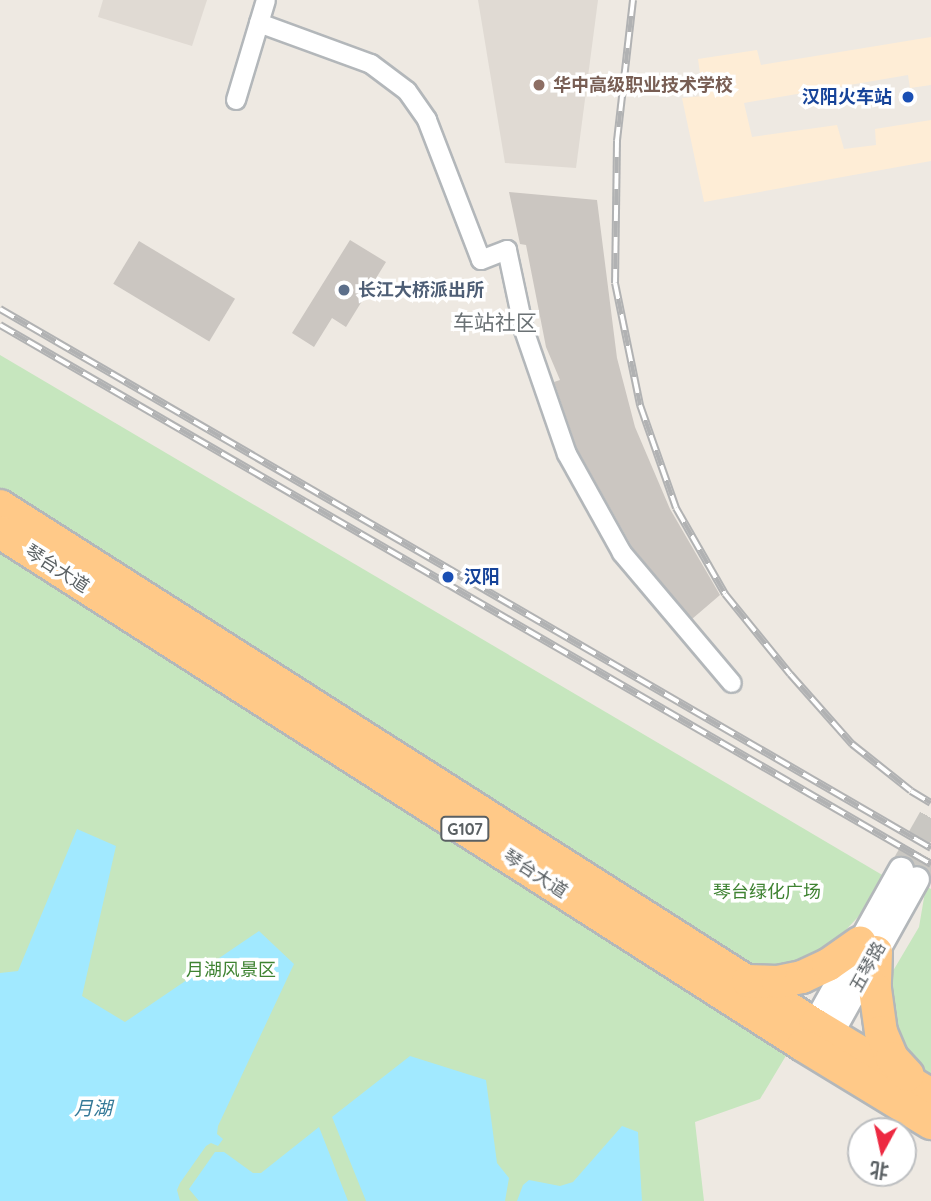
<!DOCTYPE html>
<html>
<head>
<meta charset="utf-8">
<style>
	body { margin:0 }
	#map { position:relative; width:931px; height:1201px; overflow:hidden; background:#eee9e2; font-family:Quicksand,"Noto Sans SC",sans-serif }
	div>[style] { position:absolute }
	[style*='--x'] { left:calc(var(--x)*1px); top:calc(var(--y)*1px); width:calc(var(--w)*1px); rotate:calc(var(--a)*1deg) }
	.commercial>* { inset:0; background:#feedd6 }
	.education>* { inset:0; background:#e0dad3 }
	.green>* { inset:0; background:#c6e6be }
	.water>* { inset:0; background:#a1e9ff }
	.building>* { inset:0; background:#cbc6c1; transform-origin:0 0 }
	.secondary-tunnel>* { height:24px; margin-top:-12px; transform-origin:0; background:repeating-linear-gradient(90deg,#c9c7c2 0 24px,transparent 0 36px) }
	.roads { filter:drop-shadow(2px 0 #b3b7ba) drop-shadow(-2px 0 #b3b7ba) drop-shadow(0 2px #b3b7ba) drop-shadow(0 -2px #b3b7ba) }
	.street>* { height:18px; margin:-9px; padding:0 9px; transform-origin:9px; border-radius:9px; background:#fff }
	.secondary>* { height:24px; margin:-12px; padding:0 12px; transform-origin:12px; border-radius:12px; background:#fff }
	.highway>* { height:32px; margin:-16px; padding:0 16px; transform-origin:16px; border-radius:16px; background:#ffc988 }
	.rail>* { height:8px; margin-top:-4px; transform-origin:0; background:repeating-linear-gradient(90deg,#fff 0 16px,#b1b2b3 0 32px); box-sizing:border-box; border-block:2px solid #b1b2b3 }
	.dots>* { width:19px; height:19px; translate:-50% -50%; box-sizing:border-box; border:4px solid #fff; border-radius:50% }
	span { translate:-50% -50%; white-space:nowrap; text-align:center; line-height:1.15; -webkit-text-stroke:7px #fff; paint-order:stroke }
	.shield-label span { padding:2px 5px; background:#fff; border:2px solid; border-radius:5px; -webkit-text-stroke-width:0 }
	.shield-label { font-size:16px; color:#5a6063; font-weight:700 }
	.education-label { font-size:18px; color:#785e54; font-weight:700 }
	.left { translate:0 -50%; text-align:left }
	.transit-label { font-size:18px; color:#164399; font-weight:700 }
	.right { translate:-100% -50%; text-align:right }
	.service-label { font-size:18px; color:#4e5e75; font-weight:700 }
	.street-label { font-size:18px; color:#5a6063 }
	.park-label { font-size:18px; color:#3f8332 }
	.water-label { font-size:19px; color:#357998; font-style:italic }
	.quarter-label { font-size:21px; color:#6b7275 }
	.north { position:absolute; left:847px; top:1117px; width:70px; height:70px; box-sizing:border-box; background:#fff; border:2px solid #bdbfc1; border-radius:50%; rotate:188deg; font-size:19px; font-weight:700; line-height:28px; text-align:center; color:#5a6063 }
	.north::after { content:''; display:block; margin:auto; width:24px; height:32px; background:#ed2941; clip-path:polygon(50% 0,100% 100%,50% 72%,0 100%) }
</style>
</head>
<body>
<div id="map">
	<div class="commercial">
		<i style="clip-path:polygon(931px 37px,931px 85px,910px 88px,908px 75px,744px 103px,752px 137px,837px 125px,844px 149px,876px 145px,875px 129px,931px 120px,931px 161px,704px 202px,682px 98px,703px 96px,698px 59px,757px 50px,761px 65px)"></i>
	</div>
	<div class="education">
		<i style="clip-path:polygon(103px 0,207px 0,192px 46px,98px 17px)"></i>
		<i style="clip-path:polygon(478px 0,598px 0,576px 168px,505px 163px)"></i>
	</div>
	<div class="green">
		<i style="clip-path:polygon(0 355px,884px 876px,859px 916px,823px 954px,774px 974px,740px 963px,0 490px)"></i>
		<i style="clip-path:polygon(0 552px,790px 1049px,760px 1099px,695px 1122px,704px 1201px,0 1201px)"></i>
		<i style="clip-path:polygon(926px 886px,931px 889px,931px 1081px,891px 1037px,890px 976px,919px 927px)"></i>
	</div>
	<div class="water">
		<i style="clip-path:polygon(77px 829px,116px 846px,82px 996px,125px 1022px,259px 931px,294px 964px,218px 1126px,217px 1134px,223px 1139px,218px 1146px,211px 1143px,206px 1146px,180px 1183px,177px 1190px,180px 1201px,0 1201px,0 973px,18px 971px)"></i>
		<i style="clip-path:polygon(410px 1056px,486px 1080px,497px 1163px,509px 1178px,505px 1201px,366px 1201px,332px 1117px)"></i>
		<i style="clip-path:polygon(622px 1126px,638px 1132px,642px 1201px,517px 1201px,523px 1185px,529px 1180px,560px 1186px,573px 1182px)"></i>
		<i style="clip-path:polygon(319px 1127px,348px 1201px,199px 1201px,189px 1189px,215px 1152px,224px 1152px,253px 1173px,261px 1173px)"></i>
	</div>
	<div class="building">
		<i style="clip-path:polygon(509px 192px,597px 200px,617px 358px,635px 427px,670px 509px,720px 595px,692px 619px,632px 547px,577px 449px,554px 382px,560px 380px,546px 347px,526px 245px,520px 244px)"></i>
		<i style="clip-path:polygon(350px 240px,386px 262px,346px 327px,332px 318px,314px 347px,292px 333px)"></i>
		<i style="left:139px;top:241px;width:112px;height:50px;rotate:31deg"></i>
	</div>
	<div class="secondary-tunnel">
		<i style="--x:901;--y:870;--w:61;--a:-60.5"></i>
		<i style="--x:917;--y:879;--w:29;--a:-61"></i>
	</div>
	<div class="roads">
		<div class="street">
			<i style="--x:259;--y:23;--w:119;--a:20.1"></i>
			<i style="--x:371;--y:64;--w:45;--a:36.9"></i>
			<i style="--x:407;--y:91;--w:35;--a:55"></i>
			<i style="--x:427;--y:120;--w:150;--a:68.9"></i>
			<i style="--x:481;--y:260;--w:28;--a:-21"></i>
			<i style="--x:507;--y:250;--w:82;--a:78"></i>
			<i style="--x:524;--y:330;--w:131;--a:70.9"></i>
			<i style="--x:567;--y:454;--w:113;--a:60.9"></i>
			<i style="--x:622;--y:553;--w:170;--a:49.8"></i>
			<i style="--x:236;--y:100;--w:104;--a:-73.3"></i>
		</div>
		<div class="secondary">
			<i style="--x:806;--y:1040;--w:195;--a:-60.8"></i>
			<i style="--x:823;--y:1048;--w:193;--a:-60.9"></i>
		</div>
		<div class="highway">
			<i style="--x:0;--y:506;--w:966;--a:32.49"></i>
			<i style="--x:815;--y:1025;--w:135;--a:31.1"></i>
			<i style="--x:0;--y:532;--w:953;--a:32.57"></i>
			<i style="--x:803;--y:1045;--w:150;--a:31.4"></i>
			<i style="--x:876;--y:952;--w:37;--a:92"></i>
			<i style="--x:875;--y:989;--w:43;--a:82.1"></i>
			<i style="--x:881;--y:1032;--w:28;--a:67"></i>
			<i style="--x:892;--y:1058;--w:23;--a:47"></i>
			<i style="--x:748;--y:981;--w:30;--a:2"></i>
			<i style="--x:778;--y:982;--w:25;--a:-12"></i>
			<i style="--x:802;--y:977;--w:29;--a:-25"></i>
			<i style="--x:828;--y:965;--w:39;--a:-35"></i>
		</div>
	</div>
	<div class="rail">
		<i style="--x:633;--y:0;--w:142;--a:96.5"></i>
		<i style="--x:617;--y:141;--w:142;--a:90.8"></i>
		<i style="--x:615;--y:283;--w:125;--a:78.4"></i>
		<i style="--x:640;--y:405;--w:109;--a:70.7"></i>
		<i style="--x:676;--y:508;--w:99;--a:60.3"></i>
		<i style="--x:725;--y:594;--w:103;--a:50.9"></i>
		<i style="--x:790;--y:674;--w:94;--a:48.5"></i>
		<i style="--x:852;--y:744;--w:75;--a:38.5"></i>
		<i style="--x:911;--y:791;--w:23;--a:31"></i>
		<i style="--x:0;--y:309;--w:1076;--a:30.07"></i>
		<i style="--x:0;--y:325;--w:1076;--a:30.07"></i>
	</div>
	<div class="dots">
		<i style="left:539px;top:85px;background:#8d6e63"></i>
		<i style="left:908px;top:97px;background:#1a4fb4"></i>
		<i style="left:344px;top:290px;background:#5c6f8a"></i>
		<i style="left:448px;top:577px;background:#1a4fb4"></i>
	</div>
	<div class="shield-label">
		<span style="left:465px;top:829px">G107</span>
	</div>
	<div class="education-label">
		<span class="left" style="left:553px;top:85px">华中高级职业技术学校</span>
	</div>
	<div class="transit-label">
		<span class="right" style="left:892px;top:97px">汉阳火车站</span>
		<span class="left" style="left:464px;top:577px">汉阳</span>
	</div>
	<div class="service-label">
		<span class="left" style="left:358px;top:290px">长江大桥派出所</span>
	</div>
	<div class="street-label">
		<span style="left:57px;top:569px;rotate:33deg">琴台大道</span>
		<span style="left:535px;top:874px;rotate:33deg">琴台大道</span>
		<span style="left:868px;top:967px;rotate:-61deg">五琴路</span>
	</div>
	<div class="park-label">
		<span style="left:767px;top:892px">琴台绿化广场</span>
		<span style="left:231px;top:970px">月湖风景区</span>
	</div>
	<div class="water-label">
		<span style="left:93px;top:1109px">月湖</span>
	</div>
	<div class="quarter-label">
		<span style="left:495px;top:322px">车站社区</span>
	</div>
	<div class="north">北</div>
</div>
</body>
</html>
